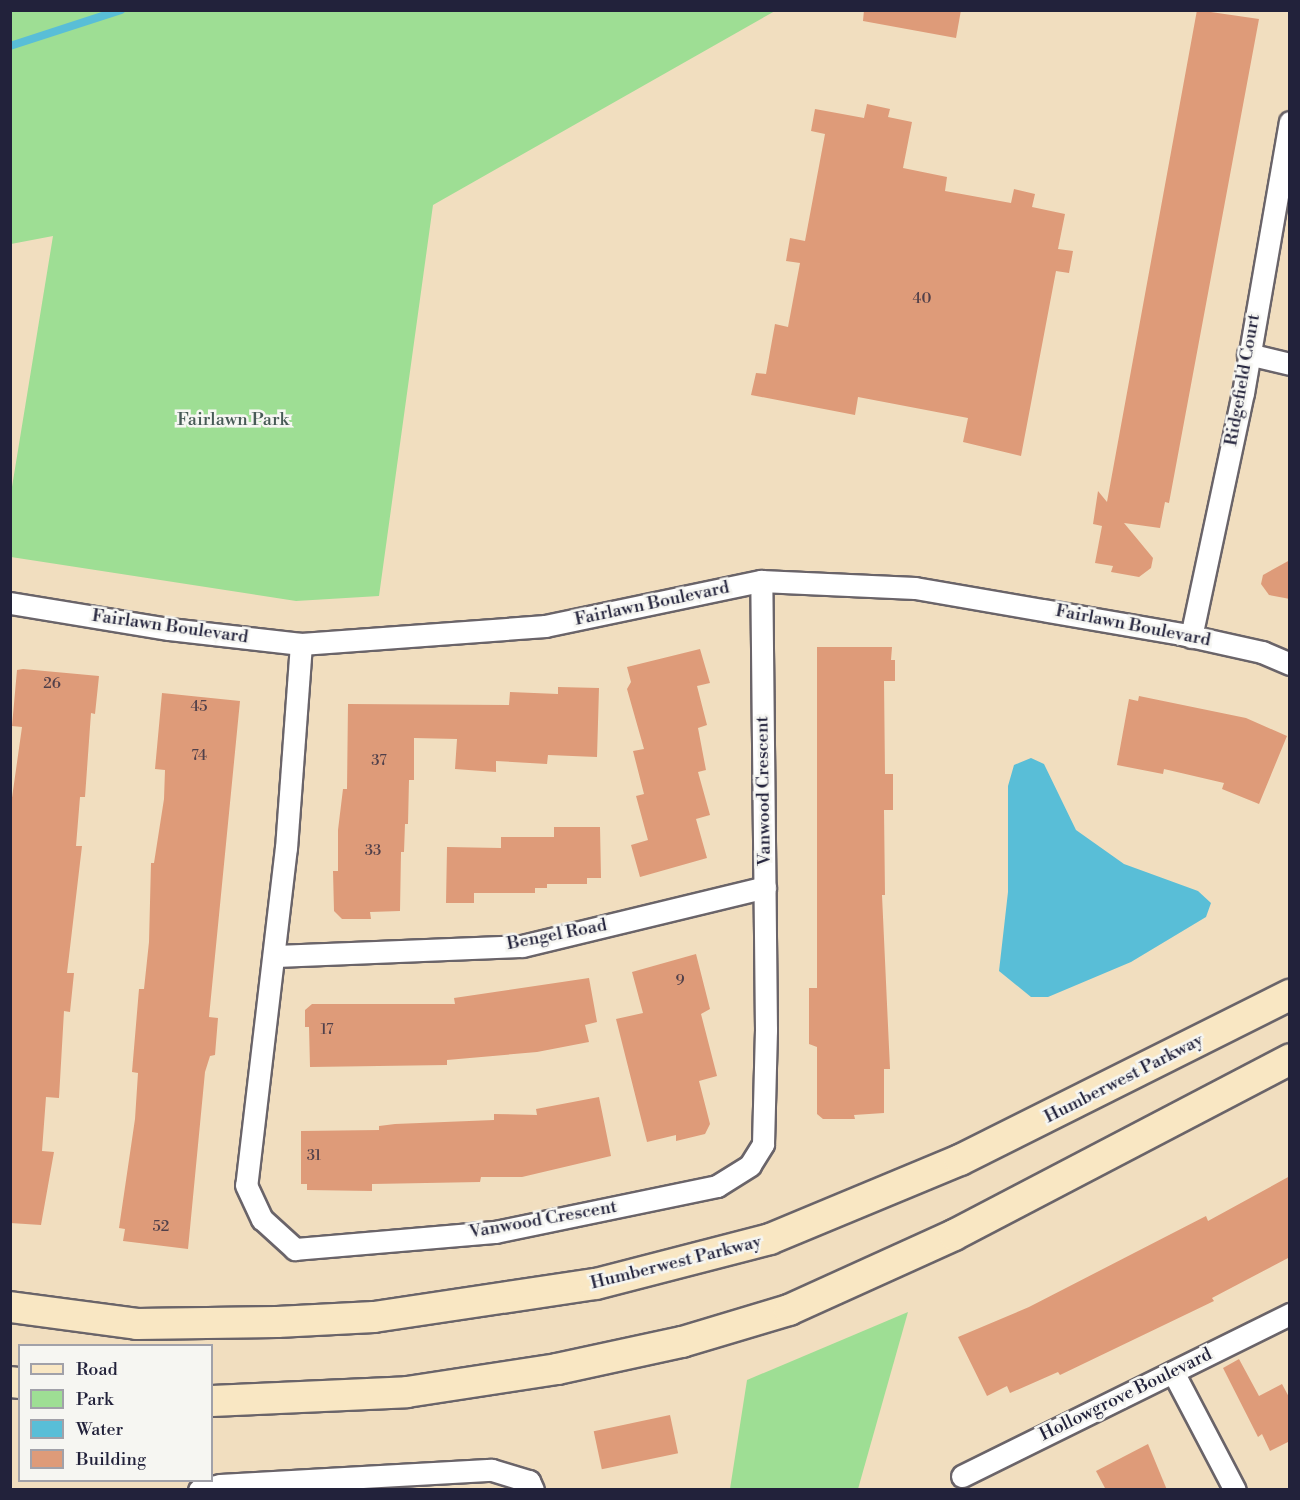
<!DOCTYPE html>
<html>
<head>
<meta charset="utf-8">
<style>
	body { margin:0 }
	#map { position:relative; width:1300px; height:1500px; overflow:hidden; background:#f1debf; font-family:"Libre Bodoni",serif }
	div>[style] { position:absolute }
	[style*='--x'] { left:calc(var(--x)*1px); top:calc(var(--y)*1px); width:calc(var(--w)*1px); rotate:calc(var(--a)*1deg) }
	.green>* { inset:0; background:#9ede94 }
	.water>* { inset:0; background:#59bed7 }
	.stream>* { height:8px; margin:-4px; padding:0 4px; transform-origin:4px; border-radius:4px; background:#59bed7 }
	.building>* { inset:0; background:#de9b79; transform-origin:0 0 }
	.roads { filter:drop-shadow(2px 0 #6a6469) drop-shadow(-2px 0 #6a6469) drop-shadow(0 2px #6a6469) drop-shadow(0 -2px #6a6469) }
	.minor>* { height:21px; margin:-10.5px; padding:0 10.5px; transform-origin:10.5px; border-radius:10.5px; background:#fff }
	.secondary>* { height:30px; margin:-15px; padding:0 15px; transform-origin:15px; border-radius:15px; background:#f9e7c3 }
	span { translate:-50% -50%; white-space:nowrap; text-align:center; line-height:1.15; -webkit-text-stroke:5px #f6f6f2; paint-order:stroke }
	.number-label { font-size:15px; color:#51404a }
	.number-label span { -webkit-text-stroke-width:0 }
	.street-label { font-size:18px; color:#22223b }
	.park-label { font-size:18px; color:#475a56 }
	.frame { position:absolute; inset:0; border:12px solid #22223b; pointer-events:none }
	.legend { position:absolute; left:18px; top:1344px; width:195px; height:138px; box-sizing:border-box; background:#f6f6f2; border:2px solid #a1a1a9; margin:0; padding:8px 10px; list-style:none; font-size:18px; color:#22223b }
	.legend li { display:flex; align-items:center; gap:12px; height:30px }
	.legend b { width:30px; border:2px solid #a1a1a9 }
</style>
</head>
<body>
<div id="map">
	<div class="green">
		<i style="clip-path:polygon(11px 10px,775px 10px,775px 11px,433px 205px,379px 596px,296px 601px,11px 557px,11px 493px,53px 236px,11px 244px)"></i>
		<i style="clip-path:polygon(908px 1312px,858px 1489px,730px 1489px,747px 1380px)"></i>
	</div>
	<div class="water">
		<i style="clip-path:polygon(1031px 758px,1044px 764px,1076px 830px,1124px 864px,1198px 891px,1211px 903px,1206px 917px,1131px 962px,1048px 997px,1031px 997px,999px 971px,1008px 892px,1008px 786px,1014px 765px)"></i>
	</div>
	<div class="stream">
		<i style="--x:10;--y:46;--w:117;--a:-18"></i>
	</div>
	<div class="building">
		<i style="clip-path:polygon(864px 10px,961px 10px,956px 38px,863px 21px)"></i>
		<i style="clip-path:polygon(1197px 10px,1259px 19px,1169px 503px,1165px 502px,1160px 528px,1124px 523px,1153px 558px,1151px 568px,1139px 577px,1111px 572px,1113px 566px,1095px 563px,1102px 526px,1093px 524px,1098px 491px,1107px 502px)"></i>
		<i style="clip-path:polygon(867px 104px,890px 109px,888px 117px,912px 122px,903px 168px,947px 177px,945px 191px,1011px 203px,1014px 189px,1035px 194px,1032px 207px,1065px 214px,1058px 249px,1073px 251px,1069px 273px,1056px 271px,1021px 456px,963px 442px,968px 418px,858px 397px,855px 415px,751px 395px,756px 373px,766px 374px,775px 324px,788px 327px,800px 263px,786px 261px,790px 238px,805px 241px,825px 134px,811px 131px,815px 109px,864px 118px)"></i>
		<i style="clip-path:polygon(1290px 560px,1290px 599px,1269px 595px,1261px 584px,1263px 575px)"></i>
		<i style="clip-path:polygon(817px 647px,892px 647px,891px 660px,895px 660px,895px 681px,884px 681px,885px 774px,893px 774px,893px 810px,884px 810px,885px 895px,882px 895px,890px 1069px,884px 1069px,884px 1113px,854px 1115px,855px 1119px,823px 1119px,817px 1114px,817px 1047px,809px 1044px,809px 988px,817px 988px)"></i>
		<i style="clip-path:polygon(700px 649px,710px 683px,697px 686px,707px 725px,698px 728px,706px 770px,698px 772px,710px 815px,696px 819px,707px 858px,640px 877px,631px 845px,648px 840px,636px 796px,644px 794px,633px 751px,644px 749px,627px 689px,631px 682px,627px 667px)"></i>
		<i style="clip-path:polygon(23px 669px,99px 676px,95px 714px,91px 713px,85px 797px,80px 797px,76px 846px,82px 846px,67px 973px,74px 973px,70px 1012px,64px 1011px,59px 1098px,46px 1097px,42px 1151px,54px 1152px,41px 1225px,10px 1223px,10px 812px,22px 727px,12px 726px,17px 670px)"></i>
		<i style="clip-path:polygon(558px 687px,599px 688px,597px 757px,548px 755px,547px 764px,496px 761px,496px 772px,455px 769px,457px 739px,414px 738px,414px 780px,409px 780px,408px 824px,405px 824px,404px 852px,401px 852px,400px 911px,370px 912px,371px 919px,342px 919px,334px 911px,333px 871px,338px 871px,338px 830px,343px 789px,347px 789px,348px 704px,509px 705px,510px 692px,558px 694px)"></i>
		<i style="clip-path:polygon(162px 693px,240px 701px,209px 1017px,218px 1018px,215px 1055px,210px 1056px,205px 1072px,188px 1249px,123px 1241px,125px 1229px,119px 1228px,135px 1119px,138px 1073px,132px 1072px,139px 989px,144px 989px,149px 942px,151px 863px,154px 863px,164px 799px,165px 770px,155px 769px)"></i>
		<i style="clip-path:polygon(1139px 696px,1246px 718px,1287px 736px,1259px 804px,1222px 789px,1224px 783px,1164px 769px,1163px 774px,1117px 765px,1129px 699px,1138px 701px)"></i>
		<i style="clip-path:polygon(554px 827px,600px 827px,601px 878px,587px 878px,587px 884px,547px 884px,547px 888px,535px 888px,535px 893px,474px 893px,474px 903px,446px 903px,447px 847px,501px 848px,501px 837px,554px 837px)"></i>
		<i style="clip-path:polygon(696px 954px,710px 1009px,701px 1014px,717px 1076px,699px 1081px,710px 1124px,705px 1134px,676px 1141px,676px 1135px,647px 1142px,616px 1019px,643px 1013px,632px 972px)"></i>
		<i style="clip-path:polygon(589px 978px,597px 1022px,585px 1025px,589px 1042px,537px 1052px,447px 1060px,447px 1065px,310px 1067px,309px 1027px,305px 1027px,305px 1010px,312px 1004px,455px 1004px,454px 998px)"></i>
		<i style="clip-path:polygon(599px 1097px,611px 1156px,522px 1177px,481px 1177px,480px 1182px,372px 1184px,372px 1191px,307px 1190px,307px 1184px,301px 1184px,301px 1131px,379px 1130px,379px 1126px,395px 1124px,494px 1120px,494px 1114px,537px 1115px,536px 1109px)"></i>
		<i style="clip-path:polygon(1290px 1176px,1290px 1257px,1212px 1298px,1214px 1301px,1060px 1375px,1058px 1372px,1010px 1393px,1007px 1386px,987px 1396px,958px 1337px,1029px 1307px,1206px 1216px,1208px 1221px)"></i>
		<i style="clip-path:polygon(1239px 1359px,1259px 1396px,1282px 1384px,1290px 1399px,1290px 1441px,1270px 1451px,1262px 1434px,1258px 1437px,1223px 1368px)"></i>
		<i style="left:670px;top:1415px;width:39px;height:78px;rotate:78deg"></i>
		<i style="clip-path:polygon(1148px 1444px,1167px 1490px,1106px 1490px,1096px 1471px)"></i>
	</div>
	<div class="roads">
		<div class="minor">
			<i style="--x:1248;--y:354;--w:43;--a:13.4"></i>
			<i style="--x:10;--y:603;--w:161;--a:9.3"></i>
			<i style="--x:169;--y:629;--w:133;--a:6.5"></i>
			<i style="--x:301;--y:644;--w:245;--a:-4.2"></i>
			<i style="--x:545;--y:626;--w:221;--a:-11.8"></i>
			<i style="--x:761;--y:581;--w:154;--a:2.6"></i>
			<i style="--x:915;--y:588;--w:270;--a:9.8"></i>
			<i style="--x:1181;--y:634;--w:83;--a:12.5"></i>
			<i style="--x:1262;--y:652;--w:30;--a:23"></i>
			<i style="--x:1191;--y:637;--w:249;--a:-78"></i>
			<i style="--x:1243;--y:393;--w:275;--a:-80.2"></i>
			<i style="--x:301;--y:644;--w:204;--a:94.2"></i>
			<i style="--x:286;--y:847;--w:340;--a:96.7"></i>
			<i style="--x:246;--y:1185;--w:38;--a:65"></i>
			<i style="--x:262;--y:1219;--w:45;--a:42.3"></i>
			<i style="--x:295;--y:1249;--w:201;--a:-4.9"></i>
			<i style="--x:495;--y:1232;--w:227;--a:-11.7"></i>
			<i style="--x:717;--y:1186;--w:39;--a:-32"></i>
			<i style="--x:750;--y:1165;--w:25;--a:-58"></i>
			<i style="--x:763;--y:1144;--w:114;--a:-88.5"></i>
			<i style="--x:766;--y:1030;--w:449;--a:-90.6"></i>
			<i style="--x:274;--y:956;--w:248;--a:-2.3"></i>
			<i style="--x:522;--y:946;--w:250;--a:-13.6"></i>
			<i style="--x:1173;--y:1372;--w:133;--a:62.3"></i>
			<i style="--x:962;--y:1476;--w:366;--a:-26.3"></i>
			<i style="--x:199;--y:1490;--w:22;--a:-13"></i>
			<i style="--x:220;--y:1485;--w:272;--a:-3.2"></i>
			<i style="--x:492;--y:1470;--w:39;--a:17"></i>
			<i style="--x:529;--y:1481;--w:10;--a:66"></i>
		</div>
		<div class="secondary">
			<i style="--x:10;--y:1307;--w:128;--a:7.6"></i>
			<i style="--x:137;--y:1324;--w:140;--a:-0.8"></i>
			<i style="--x:277;--y:1322;--w:97;--a:-3"></i>
			<i style="--x:374;--y:1317;--w:224;--a:-8.5"></i>
			<i style="--x:596;--y:1284;--w:180;--a:-14.5"></i>
			<i style="--x:770;--y:1239;--w:206;--a:-22.6"></i>
			<i style="--x:960;--y:1160;--w:369;--a:-26.6"></i>
			<i style="--x:10;--y:1382;--w:10;--a:6"></i>
			<i style="--x:212;--y:1401;--w:195;--a:-2.6"></i>
			<i style="--x:407;--y:1392;--w:152;--a:-8.7"></i>
			<i style="--x:557;--y:1369;--w:128;--a:-12.2"></i>
			<i style="--x:682;--y:1342;--w:112;--a:-16.7"></i>
			<i style="--x:789;--y:1310;--w:181;--a:-24.4"></i>
			<i style="--x:954;--y:1235;--w:379;--a:-27.6"></i>
		</div>
	</div>
	<div class="number-label">
		<span style="left:922px;top:299px">40</span>
		<span style="left:52px;top:684px">26</span>
		<span style="left:199px;top:707px">45</span>
		<span style="left:199px;top:756px">74</span>
		<span style="left:379px;top:761px">37</span>
		<span style="left:373px;top:851px">33</span>
		<span style="left:680px;top:981px">9</span>
		<span style="left:327px;top:1030px">17</span>
		<span style="left:314px;top:1156px">31</span>
		<span style="left:161px;top:1227px">52</span>
	</div>
	<div class="street-label">
		<span style="left:1243px;top:380px;rotate:-80deg">Ridgefield Court</span>
		<span style="left:652px;top:604px;rotate:-12deg">Fairlawn Boulevard</span>
		<span style="left:1133px;top:626px;rotate:11deg">Fairlawn Boulevard</span>
		<span style="left:170px;top:627px;rotate:8deg">Fairlawn Boulevard</span>
		<span style="left:764px;top:791px;rotate:-91deg">Vanwood Crescent</span>
		<span style="left:557px;top:935px;rotate:-11deg">Bengel Road</span>
		<span style="left:1124px;top:1079px;rotate:-27deg">Humberwest Parkway</span>
		<span style="left:543px;top:1220px;rotate:-10deg">Vanwood Crescent</span>
		<span style="left:676px;top:1263px;rotate:-14deg">Humberwest Parkway</span>
		<span style="left:1126px;top:1395px;rotate:-26deg">Hollowgrove Boulevard</span>
	</div>
	<div class="park-label">
		<span style="left:233px;top:420px">Fairlawn Park</span>
	</div>
	<div class="frame"></div>
	<ul class="legend">
	<li><b style="height:8px;background:#f9e7c3"></b>Road</li>
	<li><b style="height:16px;background:#9ede94"></b>Park</li>
	<li><b style="height:16px;background:#59bed7"></b>Water</li>
	<li><b style="height:16px;background:#de9b79"></b>Building</li>
	</ul>
</div>
</body>
</html>
